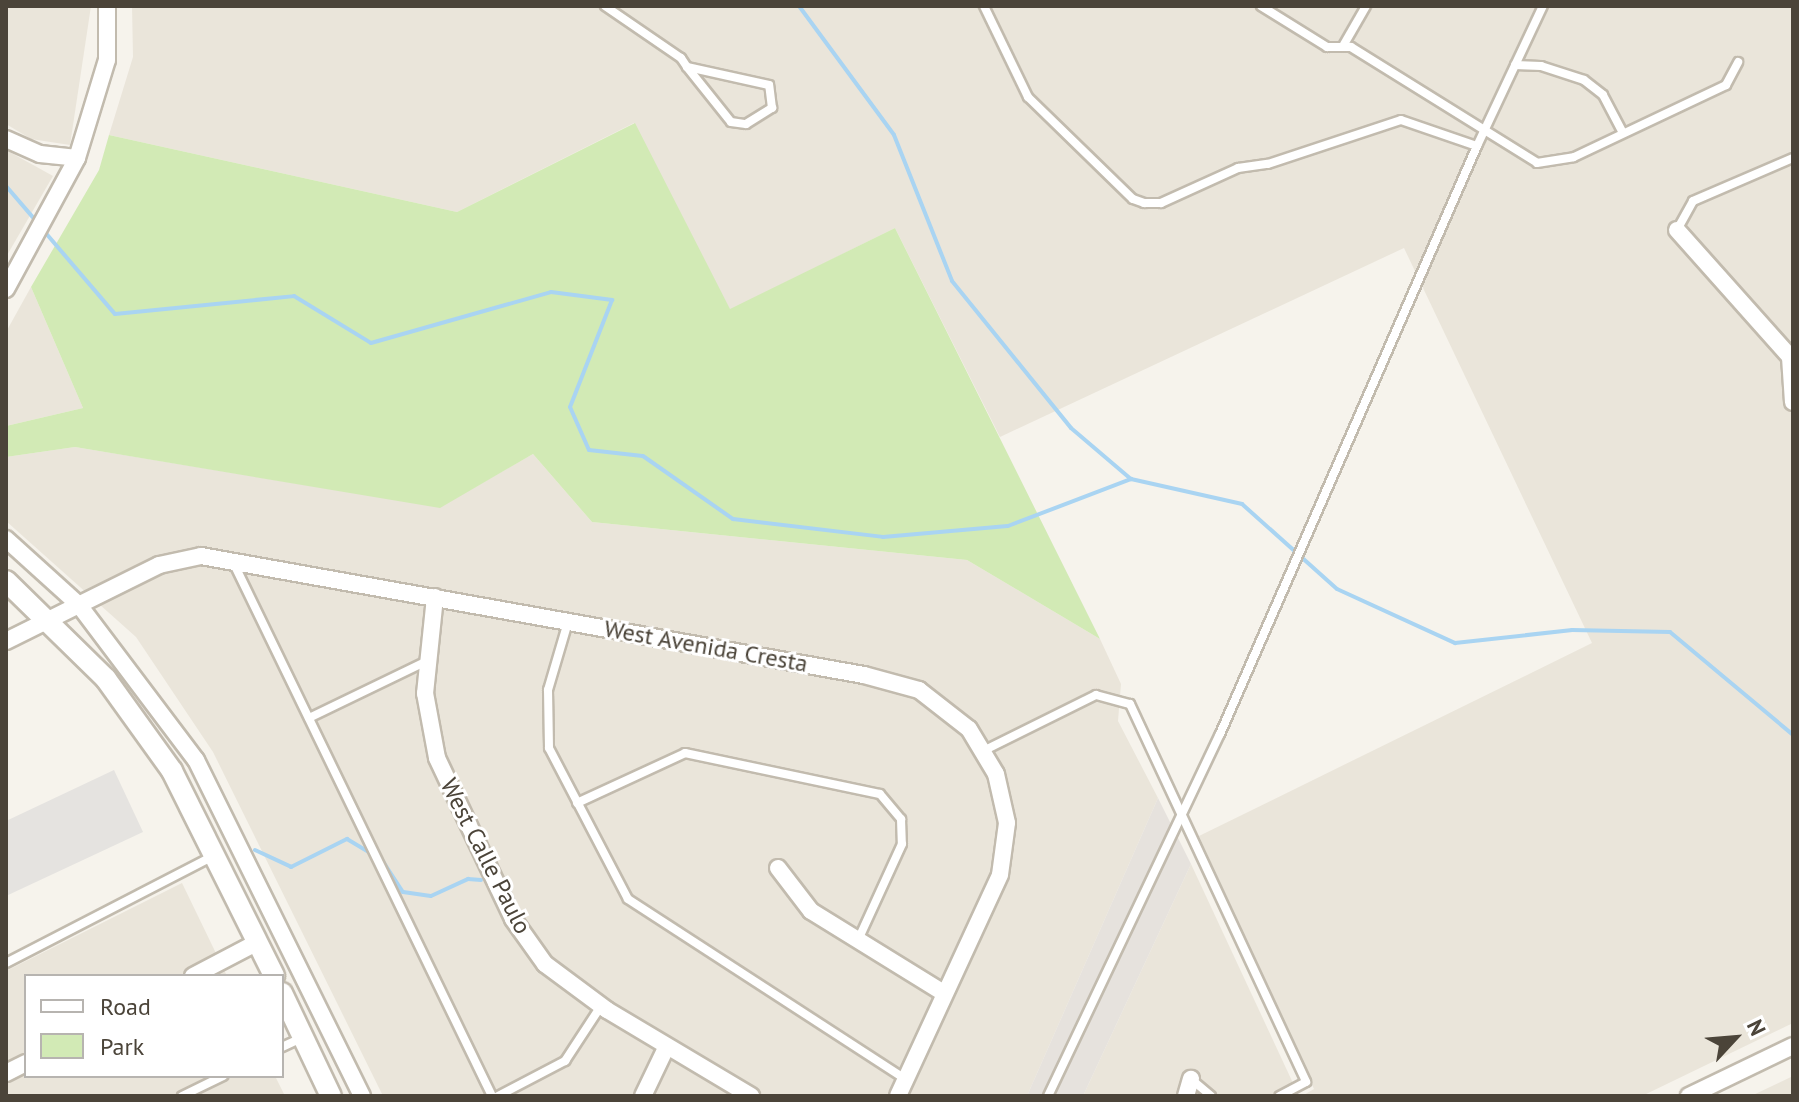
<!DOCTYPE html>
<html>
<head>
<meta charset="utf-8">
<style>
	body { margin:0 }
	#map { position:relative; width:1799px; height:1102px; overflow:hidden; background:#f6f3ec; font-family:"PT Sans",sans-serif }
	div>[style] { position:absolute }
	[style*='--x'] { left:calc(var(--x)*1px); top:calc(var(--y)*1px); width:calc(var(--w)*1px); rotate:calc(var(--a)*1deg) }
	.residential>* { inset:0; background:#eae5da }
	.industrial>* { inset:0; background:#e6e2dd }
	.green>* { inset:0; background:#d2eab5 }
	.parking>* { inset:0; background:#e5e3e0 }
	.stream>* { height:4px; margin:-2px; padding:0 2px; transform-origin:2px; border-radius:2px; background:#a9d4f2 }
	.roads { filter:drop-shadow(2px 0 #c2bbae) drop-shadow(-2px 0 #c2bbae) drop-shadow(0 2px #c2bbae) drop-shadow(0 -2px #c2bbae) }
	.service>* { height:8px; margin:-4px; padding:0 4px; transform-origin:4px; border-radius:4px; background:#fff }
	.minor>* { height:16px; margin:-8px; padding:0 8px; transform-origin:8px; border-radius:8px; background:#fff }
	.tertiary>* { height:20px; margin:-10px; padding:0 10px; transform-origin:10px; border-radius:10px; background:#fff }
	span { translate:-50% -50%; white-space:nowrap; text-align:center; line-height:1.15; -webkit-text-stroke:6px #fff; paint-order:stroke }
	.street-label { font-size:24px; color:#4b4439 }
	.frame { position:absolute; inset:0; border:8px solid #4b4439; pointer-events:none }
	.legend { position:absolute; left:24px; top:974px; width:260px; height:104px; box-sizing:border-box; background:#fff; border:2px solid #b7b4b0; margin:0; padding:10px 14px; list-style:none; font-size:24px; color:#4b4439 }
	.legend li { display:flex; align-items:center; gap:16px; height:40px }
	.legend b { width:40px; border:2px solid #b7b4b0 }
	.north { position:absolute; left:1695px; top:998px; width:80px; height:80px; -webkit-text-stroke:6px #fff; paint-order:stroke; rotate:64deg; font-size:22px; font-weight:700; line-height:32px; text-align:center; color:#4b4439 }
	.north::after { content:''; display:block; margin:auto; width:28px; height:36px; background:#4b4439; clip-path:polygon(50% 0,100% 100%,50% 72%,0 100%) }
</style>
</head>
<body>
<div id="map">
	<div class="residential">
		<i style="clip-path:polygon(6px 6px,91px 6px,70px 145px,31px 139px,6px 124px)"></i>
		<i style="clip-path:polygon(132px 6px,1793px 6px,1793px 1023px,1642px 1096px,1302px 1096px,1314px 1089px,1199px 836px,1592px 643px,1404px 248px,1000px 437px,895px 228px,730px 310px,634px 123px,457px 212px,109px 135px,133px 57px)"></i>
		<i style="clip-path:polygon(6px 150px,53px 176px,6px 257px)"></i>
		<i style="clip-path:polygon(31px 287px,83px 408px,6px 426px,6px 332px)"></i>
		<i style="clip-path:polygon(75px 447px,440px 507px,533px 454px,592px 522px,967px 560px,1100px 639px,1121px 684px,1118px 721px,1158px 798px,1027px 1096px,383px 1096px,213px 752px,136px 637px,6px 521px,6px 457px)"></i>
		<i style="clip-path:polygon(1191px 864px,1299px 1096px,1083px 1096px)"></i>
		<i style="clip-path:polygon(182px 883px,227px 976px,26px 976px,26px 1076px,275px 1076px,285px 1096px,6px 1096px,6px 971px)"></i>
		<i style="clip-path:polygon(1793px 1076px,1793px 1096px,1751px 1096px)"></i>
	</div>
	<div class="industrial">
		<i style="clip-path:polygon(1158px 798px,1191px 864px,1083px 1096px,1027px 1096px)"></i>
	</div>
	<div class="green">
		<i style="clip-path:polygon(635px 123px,730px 309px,895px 228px,1100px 639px,967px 560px,592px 522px,533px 454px,440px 508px,75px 447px,6px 457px,6px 426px,83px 408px,31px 287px,99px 170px,109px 135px,457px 212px)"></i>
	</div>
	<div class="parking">
		<i style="clip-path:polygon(114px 770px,143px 832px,6px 896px,6px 821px)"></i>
	</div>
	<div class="stream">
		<i style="--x:799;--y:6;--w:160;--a:53.6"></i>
		<i style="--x:894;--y:135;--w:157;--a:68.3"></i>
		<i style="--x:952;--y:281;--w:189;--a:51"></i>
		<i style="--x:1071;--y:428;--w:79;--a:40.4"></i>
		<i style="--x:6;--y:186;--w:46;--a:49.4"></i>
		<i style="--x:44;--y:231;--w:109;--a:49.5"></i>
		<i style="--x:115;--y:314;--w:180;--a:-5.7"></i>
		<i style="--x:294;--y:296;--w:90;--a:31.4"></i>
		<i style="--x:371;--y:343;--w:187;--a:-15.8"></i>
		<i style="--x:551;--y:292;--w:62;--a:7.5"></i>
		<i style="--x:612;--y:300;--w:115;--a:111.4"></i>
		<i style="--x:570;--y:407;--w:47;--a:66.2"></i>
		<i style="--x:589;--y:450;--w:54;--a:6.3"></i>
		<i style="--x:643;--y:456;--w:110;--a:35"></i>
		<i style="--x:733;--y:519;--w:151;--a:6.8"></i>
		<i style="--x:883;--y:537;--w:125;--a:-5"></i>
		<i style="--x:1008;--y:526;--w:132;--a:-20.9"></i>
		<i style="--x:1131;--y:479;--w:114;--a:12.7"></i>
		<i style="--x:1242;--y:504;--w:127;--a:41.8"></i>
		<i style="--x:1337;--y:589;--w:130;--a:24.6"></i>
		<i style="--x:1455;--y:643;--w:118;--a:-6.3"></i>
		<i style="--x:1572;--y:630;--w:98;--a:1.2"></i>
		<i style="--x:1670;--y:632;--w:160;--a:39.9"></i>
		<i style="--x:255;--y:850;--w:40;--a:25"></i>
		<i style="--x:291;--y:867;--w:63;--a:-26.6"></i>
		<i style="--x:347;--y:839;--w:41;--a:31"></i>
		<i style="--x:382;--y:860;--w:38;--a:57"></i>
		<i style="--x:403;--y:892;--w:28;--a:8"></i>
		<i style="--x:431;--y:896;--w:41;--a:-24.7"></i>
		<i style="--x:468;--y:879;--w:13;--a:4"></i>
	</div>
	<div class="roads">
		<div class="service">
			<i style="--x:605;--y:6;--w:92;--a:34.4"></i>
			<i style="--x:681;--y:58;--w:11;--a:56"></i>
			<i style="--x:687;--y:67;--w:70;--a:51.3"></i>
			<i style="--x:731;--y:122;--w:15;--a:8"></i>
			<i style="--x:746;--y:124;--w:31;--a:-32"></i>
			<i style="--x:772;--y:108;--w:23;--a:-97"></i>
			<i style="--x:769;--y:85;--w:84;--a:-167.6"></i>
			<i style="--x:984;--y:6;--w:101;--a:64.2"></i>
			<i style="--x:1028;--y:97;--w:146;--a:44.2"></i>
			<i style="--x:1133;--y:199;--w:12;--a:20"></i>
			<i style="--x:1144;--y:203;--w:17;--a:0"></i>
			<i style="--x:1161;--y:203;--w:85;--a:-24.4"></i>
			<i style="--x:1238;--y:168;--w:30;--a:-8"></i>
			<i style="--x:1268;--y:164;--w:140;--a:-18.3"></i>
			<i style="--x:1401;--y:120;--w:80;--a:18.9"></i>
			<i style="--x:1477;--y:146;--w:155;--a:-64.8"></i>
			<i style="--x:1261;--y:6;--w:78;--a:31.8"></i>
			<i style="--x:1327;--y:47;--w:24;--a:0"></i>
			<i style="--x:1351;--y:47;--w:219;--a:31.9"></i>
			<i style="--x:1537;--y:163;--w:37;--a:-9"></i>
			<i style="--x:1574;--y:157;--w:168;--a:-25.3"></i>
			<i style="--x:1726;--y:85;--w:26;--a:-62"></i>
			<i style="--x:1343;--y:46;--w:46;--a:-60.1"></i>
			<i style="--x:1515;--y:65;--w:26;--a:2"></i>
			<i style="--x:1541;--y:66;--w:45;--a:18"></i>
			<i style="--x:1584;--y:80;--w:24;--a:38"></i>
			<i style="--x:1603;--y:95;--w:43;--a:62.2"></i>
			<i style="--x:1677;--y:230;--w:33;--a:-61"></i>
			<i style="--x:1693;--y:201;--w:109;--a:-23.3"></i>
			<i style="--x:234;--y:564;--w:591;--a:64.13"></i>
			<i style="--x:568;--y:622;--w:71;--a:106.4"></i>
			<i style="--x:548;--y:690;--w:58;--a:89"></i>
			<i style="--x:549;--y:748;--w:170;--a:62.4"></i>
			<i style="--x:628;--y:899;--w:330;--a:33"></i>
			<i style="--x:309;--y:718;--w:131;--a:-25.8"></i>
			<i style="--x:983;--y:751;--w:126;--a:-26.4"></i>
			<i style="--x:1096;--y:695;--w:35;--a:15"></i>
			<i style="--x:1130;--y:704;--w:417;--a:65"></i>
			<i style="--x:1306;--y:1082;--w:30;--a:152"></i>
			<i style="--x:577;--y:803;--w:119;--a:-24.8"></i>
			<i style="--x:685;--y:753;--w:199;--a:11.9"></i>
			<i style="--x:880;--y:794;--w:33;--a:50"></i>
			<i style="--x:901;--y:819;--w:25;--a:88"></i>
			<i style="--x:902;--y:844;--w:106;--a:114.6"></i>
			<i style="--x:6;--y:963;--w:235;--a:-27.3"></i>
			<i style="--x:282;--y:1047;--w:23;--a:-25"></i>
			<i style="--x:1191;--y:1079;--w:26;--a:40"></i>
			<i style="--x:182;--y:1096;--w:46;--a:-26"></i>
			<i style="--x:498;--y:1096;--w:76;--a:-27.6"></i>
			<i style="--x:565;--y:1061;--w:66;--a:-56.8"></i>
			<i style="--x:1048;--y:1096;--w:401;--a:-64.6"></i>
			<i style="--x:1220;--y:734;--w:642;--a:-66.39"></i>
		</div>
		<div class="minor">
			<i style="--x:6;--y:139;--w:37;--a:24"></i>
			<i style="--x:40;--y:154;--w:37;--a:6"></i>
			<i style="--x:1677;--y:230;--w:170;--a:48.3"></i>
			<i style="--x:1790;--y:357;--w:45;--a:86.2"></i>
			<i style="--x:6;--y:289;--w:149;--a:-61.5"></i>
			<i style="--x:77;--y:158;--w:102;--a:-73"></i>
			<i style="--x:107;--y:60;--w:54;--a:-90"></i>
			<i style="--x:6;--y:539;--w:98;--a:42.1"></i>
			<i style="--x:79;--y:605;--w:194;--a:53"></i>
			<i style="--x:196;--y:760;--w:375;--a:63.7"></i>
			<i style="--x:435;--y:597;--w:97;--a:95.9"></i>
			<i style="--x:425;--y:693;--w:66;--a:79.5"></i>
			<i style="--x:437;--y:758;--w:178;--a:64.7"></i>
			<i style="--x:513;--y:919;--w:55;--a:54.6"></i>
			<i style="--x:545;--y:964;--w:77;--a:36.6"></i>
			<i style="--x:607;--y:1010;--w:168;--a:30.8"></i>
			<i style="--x:6;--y:641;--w:171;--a:-26.4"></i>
			<i style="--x:159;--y:565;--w:43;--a:-12.1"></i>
			<i style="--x:201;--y:556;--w:674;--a:10.18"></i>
			<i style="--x:864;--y:675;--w:57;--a:15.3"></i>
			<i style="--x:919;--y:690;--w:63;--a:38"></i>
			<i style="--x:969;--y:729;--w:52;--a:59"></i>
			<i style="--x:996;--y:774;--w:50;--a:77.3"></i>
			<i style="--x:1007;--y:823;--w:52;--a:97.7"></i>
			<i style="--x:1000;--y:875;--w:243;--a:114.8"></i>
			<i style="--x:778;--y:868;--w:54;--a:52.5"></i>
			<i style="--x:811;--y:911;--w:156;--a:31.7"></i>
			<i style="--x:193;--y:976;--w:73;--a:-27.6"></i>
			<i style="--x:6;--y:1073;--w:22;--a:-27"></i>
			<i style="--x:643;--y:1096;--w:55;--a:-64.4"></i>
			<i style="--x:1186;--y:1096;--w:18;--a:-74"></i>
			<i style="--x:1689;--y:1096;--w:115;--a:-25.7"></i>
		</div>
		<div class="tertiary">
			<i style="--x:6;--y:581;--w:140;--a:44.4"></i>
			<i style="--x:106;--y:679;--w:113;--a:54.3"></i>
			<i style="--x:172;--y:771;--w:229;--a:63.5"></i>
			<i style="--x:282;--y:993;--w:114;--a:64.6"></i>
		</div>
	</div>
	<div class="street-label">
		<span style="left:706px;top:646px;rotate:10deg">West Avenida Cresta</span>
		<span style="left:486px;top:856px;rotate:63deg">West Calle Paulo</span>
	</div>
	<div class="frame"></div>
	<ul class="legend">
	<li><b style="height:10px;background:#fff"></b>Road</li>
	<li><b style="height:22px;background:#d2eab5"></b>Park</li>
	</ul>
	<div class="north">N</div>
</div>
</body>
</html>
